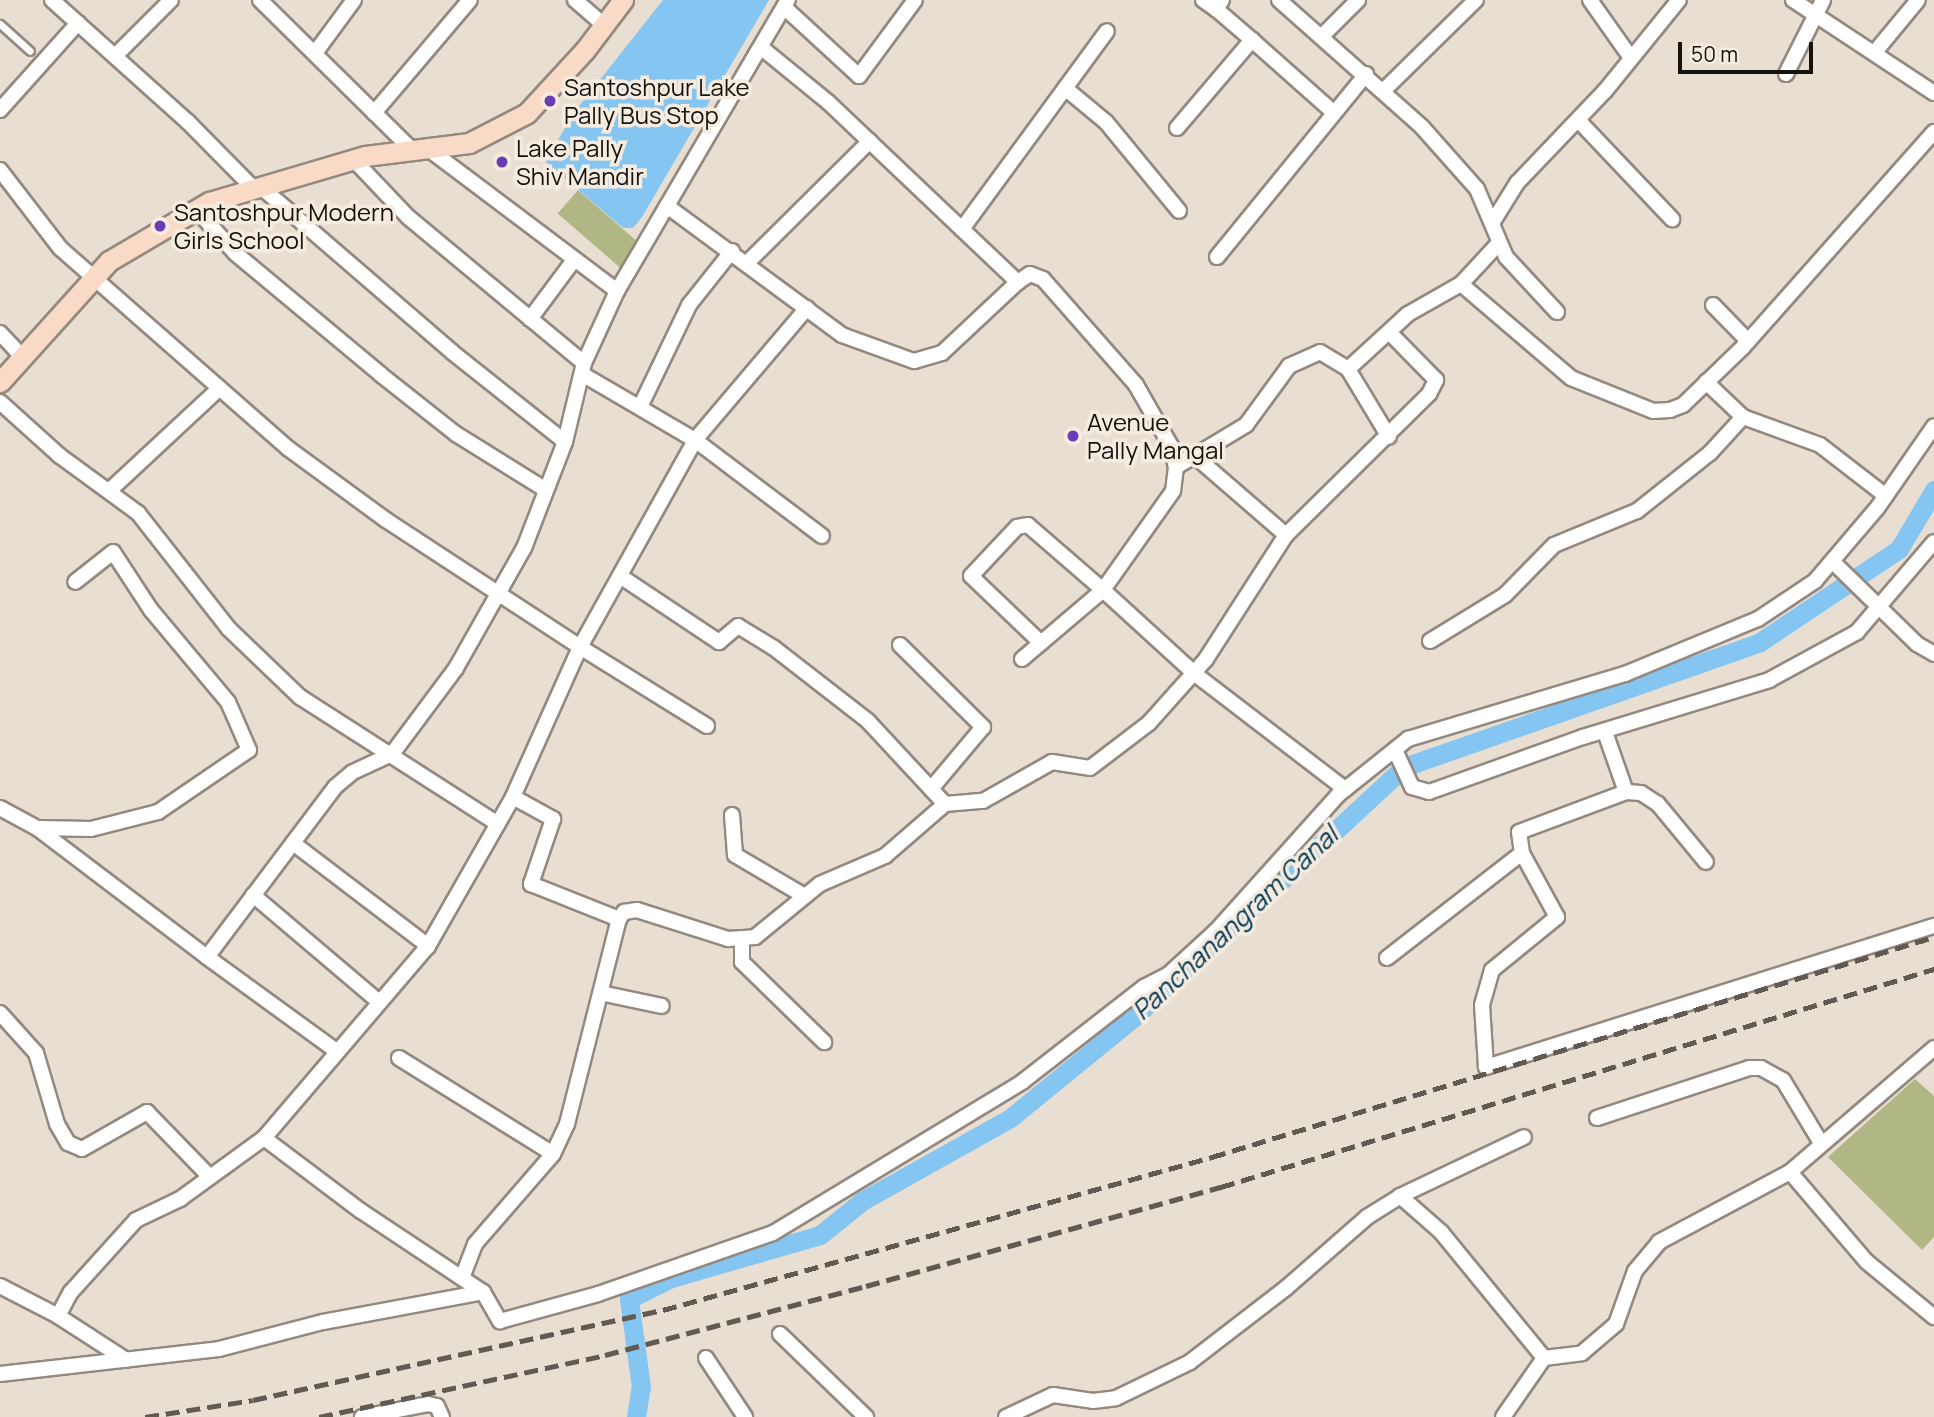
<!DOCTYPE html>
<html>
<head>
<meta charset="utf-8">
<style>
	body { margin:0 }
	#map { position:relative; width:1934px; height:1417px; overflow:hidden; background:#e9ded2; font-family:Manrope,sans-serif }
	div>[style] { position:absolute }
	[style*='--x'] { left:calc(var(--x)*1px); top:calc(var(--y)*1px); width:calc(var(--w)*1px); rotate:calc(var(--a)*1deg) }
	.green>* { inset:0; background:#b1b685; transform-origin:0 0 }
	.water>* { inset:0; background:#85c5f1 }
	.canal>* { height:19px; margin:-9.5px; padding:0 9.5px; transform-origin:9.5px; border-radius:9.5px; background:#85c5f1 }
	.roads { filter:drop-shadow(2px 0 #94897e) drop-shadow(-2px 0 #94897e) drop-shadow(0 2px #94897e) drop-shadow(0 -2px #94897e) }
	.service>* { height:7px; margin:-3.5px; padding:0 3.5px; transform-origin:3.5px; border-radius:3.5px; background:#fff }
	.minor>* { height:14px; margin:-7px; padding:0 7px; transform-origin:7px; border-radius:7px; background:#fff }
	.secondary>* { height:19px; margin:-9.5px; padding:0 9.5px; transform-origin:9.5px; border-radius:9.5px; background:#f8dac6 }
	.rail>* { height:5px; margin-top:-2.5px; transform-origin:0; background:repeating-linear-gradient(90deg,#605a53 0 14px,transparent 0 21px) }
	.dots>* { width:19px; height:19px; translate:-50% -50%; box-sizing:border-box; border:4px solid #f6ebdf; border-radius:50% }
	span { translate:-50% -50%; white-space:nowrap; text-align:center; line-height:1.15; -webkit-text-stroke:7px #f6ebdf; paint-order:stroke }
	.poi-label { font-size:24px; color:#15110d }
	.left { translate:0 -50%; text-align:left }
	.water-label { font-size:26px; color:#003754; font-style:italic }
	.scale { position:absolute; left:1678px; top:42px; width:135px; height:32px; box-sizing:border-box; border:4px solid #15110d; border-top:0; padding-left:9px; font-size:21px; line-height:24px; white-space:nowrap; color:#15110d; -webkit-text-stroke:5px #f6ebdf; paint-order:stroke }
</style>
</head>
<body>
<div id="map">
	<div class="green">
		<i style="left:578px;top:190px;width:87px;height:31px;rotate:41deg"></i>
		<i style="clip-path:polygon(1915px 1079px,1934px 1096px,1934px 1237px,1922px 1250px,1828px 1157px)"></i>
	</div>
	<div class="water">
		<i style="clip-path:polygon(663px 0,769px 0,642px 217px,633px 228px,623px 228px,546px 162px,572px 115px)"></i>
	</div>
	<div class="canal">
		<i style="--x:636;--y:1417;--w:30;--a:-81"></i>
		<i style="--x:641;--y:1387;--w:89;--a:-97.8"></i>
		<i style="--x:629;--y:1299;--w:47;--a:-26.6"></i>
		<i style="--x:671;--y:1278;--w:155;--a:-16.1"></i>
		<i style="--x:820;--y:1235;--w:54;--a:-39"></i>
		<i style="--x:862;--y:1201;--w:168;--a:-29.2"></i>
		<i style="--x:1009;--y:1119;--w:160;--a:-39.2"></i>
		<i style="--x:1133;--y:1018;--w:369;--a:-42.8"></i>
		<i style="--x:1404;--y:767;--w:377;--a:-19.3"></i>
		<i style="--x:1760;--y:642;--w:167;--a:-33.8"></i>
		<i style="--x:1899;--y:549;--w:69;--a:-59.3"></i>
	</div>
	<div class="roads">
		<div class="service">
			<i style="--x:0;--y:24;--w:40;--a:42"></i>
		</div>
		<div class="minor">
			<i style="--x:52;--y:0;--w:183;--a:41.9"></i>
			<i style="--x:188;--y:122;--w:94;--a:45.4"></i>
			<i style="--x:260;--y:0;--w:214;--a:44.6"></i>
			<i style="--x:575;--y:0;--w:38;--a:41"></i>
			<i style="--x:1203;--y:0;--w:16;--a:35"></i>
			<i style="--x:1222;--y:0;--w:11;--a:124"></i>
			<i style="--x:1216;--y:9;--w:48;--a:40.7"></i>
			<i style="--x:1279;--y:0;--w:191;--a:41.6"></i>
			<i style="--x:1422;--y:127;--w:83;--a:48.4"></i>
			<i style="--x:1477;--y:189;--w:74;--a:66.9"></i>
			<i style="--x:1506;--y:257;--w:75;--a:47.2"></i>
			<i style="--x:1590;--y:0;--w:71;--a:54.7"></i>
			<i style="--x:1793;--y:0;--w:169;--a:33.4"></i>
			<i style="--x:784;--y:7;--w:102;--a:42.6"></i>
			<i style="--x:859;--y:76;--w:94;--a:-53.6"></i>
			<i style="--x:1322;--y:36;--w:51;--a:-45"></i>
			<i style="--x:763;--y:49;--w:84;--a:39.2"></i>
			<i style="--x:828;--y:102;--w:262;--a:43.5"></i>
			<i style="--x:1018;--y:282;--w:14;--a:-34"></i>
			<i style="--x:1030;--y:274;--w:14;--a:21"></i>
			<i style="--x:1043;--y:279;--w:141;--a:48.7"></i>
			<i style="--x:1136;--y:385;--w:70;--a:60.2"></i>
			<i style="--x:1171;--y:446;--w:22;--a:77"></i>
			<i style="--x:1176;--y:467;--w:24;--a:97"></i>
			<i style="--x:1173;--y:491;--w:121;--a:125.3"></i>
			<i style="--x:1103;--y:590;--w:125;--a:42.4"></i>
			<i style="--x:1195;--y:674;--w:189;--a:37.5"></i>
			<i style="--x:1875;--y:52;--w:67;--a:-50.4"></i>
			<i style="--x:315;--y:53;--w:66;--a:-53.7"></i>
			<i style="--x:115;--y:56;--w:79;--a:-45"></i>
			<i style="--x:1786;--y:74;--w:83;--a:-63.4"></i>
			<i style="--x:1065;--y:88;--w:53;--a:39.7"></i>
			<i style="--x:1106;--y:122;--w:115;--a:50.6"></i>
			<i style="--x:1383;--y:91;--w:130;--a:-44.4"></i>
			<i style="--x:0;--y:110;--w:117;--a:-48.1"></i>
			<i style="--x:374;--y:113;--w:148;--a:-49.7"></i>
			<i style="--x:1578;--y:120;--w:137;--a:46.5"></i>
			<i style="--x:1177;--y:128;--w:116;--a:-49.6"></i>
			<i style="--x:1252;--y:40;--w:108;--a:41.6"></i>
			<i style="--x:353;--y:159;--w:80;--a:46.5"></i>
			<i style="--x:408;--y:217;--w:229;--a:39.7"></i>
			<i style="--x:0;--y:170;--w:98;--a:52.4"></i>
			<i style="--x:60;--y:248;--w:305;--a:41.3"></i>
			<i style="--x:289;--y:449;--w:120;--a:36.2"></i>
			<i style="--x:386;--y:520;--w:232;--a:33.2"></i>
			<i style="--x:580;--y:647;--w:164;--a:114.1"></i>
			<i style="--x:513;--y:797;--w:172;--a:119.7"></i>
			<i style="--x:428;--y:946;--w:253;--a:130.5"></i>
			<i style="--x:264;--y:1138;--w:121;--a:37"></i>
			<i style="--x:361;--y:1211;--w:146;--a:33.6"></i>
			<i style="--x:483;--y:1292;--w:34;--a:60"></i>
			<i style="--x:500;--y:1321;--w:102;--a:-15.4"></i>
			<i style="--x:598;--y:1294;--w:185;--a:-19.2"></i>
			<i style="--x:773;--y:1233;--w:291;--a:-31.2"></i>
			<i style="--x:1022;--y:1082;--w:155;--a:-37.9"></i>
			<i style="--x:1144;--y:987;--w:28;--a:-27"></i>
			<i style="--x:1169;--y:974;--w:64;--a:-42.5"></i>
			<i style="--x:1216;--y:931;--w:183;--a:-48.1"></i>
			<i style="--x:1338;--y:795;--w:90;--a:-38.7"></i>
			<i style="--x:1408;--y:739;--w:227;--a:-16.7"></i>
			<i style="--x:1625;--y:674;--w:144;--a:-22.5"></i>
			<i style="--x:1758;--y:619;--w:69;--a:-33.7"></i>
			<i style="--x:1815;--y:581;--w:97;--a:-49.6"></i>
			<i style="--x:1878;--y:507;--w:98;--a:-55.3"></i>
			<i style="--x:261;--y:187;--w:252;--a:40.8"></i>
			<i style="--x:452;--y:352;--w:144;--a:38.5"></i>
			<i style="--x:667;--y:206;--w:217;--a:36.4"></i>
			<i style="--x:842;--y:335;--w:77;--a:19.9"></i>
			<i style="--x:914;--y:361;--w:29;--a:-16"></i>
			<i style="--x:942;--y:353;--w:104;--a:-43.1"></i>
			<i style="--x:197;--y:210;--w:57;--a:48.5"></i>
			<i style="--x:235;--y:253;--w:189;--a:39.8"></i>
			<i style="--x:380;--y:374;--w:97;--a:38.3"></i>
			<i style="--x:456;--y:434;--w:106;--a:31.9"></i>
			<i style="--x:1494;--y:220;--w:44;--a:-58.1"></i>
			<i style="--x:1517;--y:183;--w:127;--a:-46.3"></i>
			<i style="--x:1605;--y:91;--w:117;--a:-50.9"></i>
			<i style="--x:962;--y:229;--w:245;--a:-53.8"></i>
			<i style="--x:1217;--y:257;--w:236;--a:-50.8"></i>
			<i style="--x:747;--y:263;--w:173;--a:-44.8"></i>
			<i style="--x:1461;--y:284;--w:145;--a:40.5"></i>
			<i style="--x:1571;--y:378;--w:88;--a:21.9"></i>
			<i style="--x:1653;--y:411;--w:17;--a:-3"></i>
			<i style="--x:1670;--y:410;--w:14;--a:-21"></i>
			<i style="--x:1683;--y:405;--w:83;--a:-44"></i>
			<i style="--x:1743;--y:347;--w:288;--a:-48.4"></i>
			<i style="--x:617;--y:291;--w:338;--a:-59.6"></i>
			<i style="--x:1713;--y:305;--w:50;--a:45.8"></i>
			<i style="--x:530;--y:319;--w:74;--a:-53.3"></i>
			<i style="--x:0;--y:333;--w:33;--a:47"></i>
			<i style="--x:1348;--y:369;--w:79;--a:58.9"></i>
			<i style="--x:582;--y:374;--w:131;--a:30.3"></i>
			<i style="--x:695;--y:440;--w:159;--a:37.1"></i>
			<i style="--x:0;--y:402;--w:81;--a:42"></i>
			<i style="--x:60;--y:456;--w:97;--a:36.2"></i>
			<i style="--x:138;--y:513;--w:147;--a:51.9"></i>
			<i style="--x:229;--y:629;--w:98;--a:43.8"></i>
			<i style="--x:300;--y:697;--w:235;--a:32.7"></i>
			<i style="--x:640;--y:407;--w:113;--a:-64.3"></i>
			<i style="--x:689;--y:305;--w:69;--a:-51.5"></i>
			<i style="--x:1743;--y:417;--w:82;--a:20"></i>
			<i style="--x:1820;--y:445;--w:83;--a:37.7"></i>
			<i style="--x:1197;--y:458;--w:118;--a:40.9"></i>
			<i style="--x:1176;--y:467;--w:82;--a:-31"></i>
			<i style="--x:1246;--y:425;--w:73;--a:-53.9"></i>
			<i style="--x:1289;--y:366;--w:34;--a:-24"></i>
			<i style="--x:1320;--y:352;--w:33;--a:31"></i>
			<i style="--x:1348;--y:369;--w:81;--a:-42.5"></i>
			<i style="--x:1408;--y:314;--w:61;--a:-29.5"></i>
			<i style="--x:1461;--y:284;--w:54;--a:-47.2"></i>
			<i style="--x:109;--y:491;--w:151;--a:-42.9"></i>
			<i style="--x:1833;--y:562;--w:117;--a:44.3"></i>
			<i style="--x:1917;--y:644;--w:20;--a:30"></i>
			<i style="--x:1430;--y:641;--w:88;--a:-31.5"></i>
			<i style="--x:1505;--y:595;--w:70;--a:-45.6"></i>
			<i style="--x:1554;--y:545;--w:90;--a:-22.3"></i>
			<i style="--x:1637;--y:511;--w:93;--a:-38.5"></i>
			<i style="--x:1710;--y:453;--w:49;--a:-47.5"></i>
			<i style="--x:1743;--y:417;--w:51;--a:-136.6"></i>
			<i style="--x:900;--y:645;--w:117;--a:44.7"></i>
			<i style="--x:983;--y:727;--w:81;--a:130"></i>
			<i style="--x:1022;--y:659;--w:106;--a:-40.4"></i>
			<i style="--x:1103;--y:590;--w:99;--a:-139.1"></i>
			<i style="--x:1028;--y:525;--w:11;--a:170"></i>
			<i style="--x:1017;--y:527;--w:67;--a:133.2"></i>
			<i style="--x:971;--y:576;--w:97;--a:43.7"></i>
			<i style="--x:707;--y:726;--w:150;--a:-148.1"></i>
			<i style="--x:580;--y:647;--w:237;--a:-60.9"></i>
			<i style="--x:695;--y:440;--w:173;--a:-49.7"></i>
			<i style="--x:1395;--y:750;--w:41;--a:65.3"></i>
			<i style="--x:1412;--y:787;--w:18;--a:16"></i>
			<i style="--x:1429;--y:792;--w:164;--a:-19.7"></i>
			<i style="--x:1583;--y:737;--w:195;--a:-17"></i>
			<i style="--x:1769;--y:680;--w:100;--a:-28.6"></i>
			<i style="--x:1857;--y:632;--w:118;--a:-49.5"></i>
			<i style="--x:1626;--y:792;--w:15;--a:4"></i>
			<i style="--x:1641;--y:793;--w:20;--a:33"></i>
			<i style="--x:1658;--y:804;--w:75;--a:50.4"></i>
			<i style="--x:513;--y:797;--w:46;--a:28.8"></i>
			<i style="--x:553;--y:819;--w:69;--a:108.7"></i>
			<i style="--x:531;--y:884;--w:95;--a:21.7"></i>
			<i style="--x:945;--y:804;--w:38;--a:-5"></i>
			<i style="--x:983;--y:801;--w:79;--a:-29.5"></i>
			<i style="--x:1052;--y:762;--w:38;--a:9"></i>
			<i style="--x:1090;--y:768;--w:74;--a:-37.3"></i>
			<i style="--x:1149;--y:723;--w:86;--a:-48.3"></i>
			<i style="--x:1206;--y:659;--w:148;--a:-57.2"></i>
			<i style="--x:1286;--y:535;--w:201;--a:-44.6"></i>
			<i style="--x:1429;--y:394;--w:16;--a:-63"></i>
			<i style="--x:1436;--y:380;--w:67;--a:-134.4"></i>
			<i style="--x:0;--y:808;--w:42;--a:28.4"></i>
			<i style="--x:37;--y:828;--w:213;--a:37.2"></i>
			<i style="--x:207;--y:957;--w:213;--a:-53"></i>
			<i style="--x:335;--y:787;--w:23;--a:-40"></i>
			<i style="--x:353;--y:772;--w:43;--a:-24.8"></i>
			<i style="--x:392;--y:754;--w:107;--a:-53.3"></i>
			<i style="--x:456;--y:668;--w:138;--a:-60.5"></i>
			<i style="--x:524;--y:548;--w:114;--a:-68.9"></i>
			<i style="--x:565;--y:442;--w:81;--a:-76.5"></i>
			<i style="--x:584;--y:363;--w:79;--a:-65.4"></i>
			<i style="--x:617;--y:291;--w:238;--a:-143"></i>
			<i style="--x:732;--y:815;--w:40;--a:85.7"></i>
			<i style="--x:735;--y:855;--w:79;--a:30.5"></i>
			<i style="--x:38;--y:828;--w:53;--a:1.1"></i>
			<i style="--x:91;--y:829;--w:69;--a:-14.2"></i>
			<i style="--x:158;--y:812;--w:110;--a:-34.3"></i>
			<i style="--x:249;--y:750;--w:52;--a:-113.6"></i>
			<i style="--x:228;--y:702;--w:120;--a:-129.9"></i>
			<i style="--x:151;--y:610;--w:69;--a:-123.2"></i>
			<i style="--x:113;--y:552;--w:48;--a:141.7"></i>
			<i style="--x:293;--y:843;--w:170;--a:37.3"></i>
			<i style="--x:1522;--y:853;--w:73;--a:61.3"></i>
			<i style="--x:1557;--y:917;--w:84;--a:140.8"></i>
			<i style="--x:1492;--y:970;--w:36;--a:106"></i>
			<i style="--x:1482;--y:1005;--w:62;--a:86.3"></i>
			<i style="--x:1486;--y:1067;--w:470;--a:-17.5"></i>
			<i style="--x:253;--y:895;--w:165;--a:40.3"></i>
			<i style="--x:742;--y:940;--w:22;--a:90"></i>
			<i style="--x:742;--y:962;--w:115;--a:44.3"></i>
			<i style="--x:207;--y:957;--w:158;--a:36"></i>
			<i style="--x:1387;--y:958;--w:171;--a:-37.9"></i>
			<i style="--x:1522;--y:853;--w:21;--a:-98"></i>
			<i style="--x:1519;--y:832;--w:114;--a:-20.5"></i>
			<i style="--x:1626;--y:792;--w:64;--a:-109.3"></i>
			<i style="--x:601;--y:993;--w:62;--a:12"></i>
			<i style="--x:0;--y:1013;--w:54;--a:48"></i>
			<i style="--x:36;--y:1053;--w:74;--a:73.5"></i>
			<i style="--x:57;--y:1124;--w:22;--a:60"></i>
			<i style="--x:68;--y:1143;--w:15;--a:23"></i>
			<i style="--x:82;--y:1149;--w:75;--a:-29.6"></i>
			<i style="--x:147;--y:1112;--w:88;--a:45.9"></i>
			<i style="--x:399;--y:1058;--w:181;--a:31.9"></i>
			<i style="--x:1597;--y:1118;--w:160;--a:-18.2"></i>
			<i style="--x:1749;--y:1068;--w:12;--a:0"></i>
			<i style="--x:1761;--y:1068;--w:25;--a:29"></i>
			<i style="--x:1783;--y:1080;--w:74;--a:58.9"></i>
			<i style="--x:1790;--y:1172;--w:118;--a:49.5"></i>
			<i style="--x:1867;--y:1262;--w:87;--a:39.4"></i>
			<i style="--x:1400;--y:1196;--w:137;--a:-25.4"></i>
			<i style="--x:462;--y:1278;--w:36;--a:-69"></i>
			<i style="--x:475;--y:1244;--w:119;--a:-49.1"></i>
			<i style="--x:553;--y:1154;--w:33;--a:-65"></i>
			<i style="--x:567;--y:1124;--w:211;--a:-75.8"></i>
			<i style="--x:619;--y:919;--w:9;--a:-54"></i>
			<i style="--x:624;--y:912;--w:13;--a:-9"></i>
			<i style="--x:637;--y:910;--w:96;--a:17.7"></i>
			<i style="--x:728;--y:939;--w:27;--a:-4"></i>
			<i style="--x:755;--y:937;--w:84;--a:-39.2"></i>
			<i style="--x:820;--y:884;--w:71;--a:-23.3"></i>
			<i style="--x:885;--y:856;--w:79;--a:-40.9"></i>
			<i style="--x:945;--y:804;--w:113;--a:-132.9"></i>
			<i style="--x:868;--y:721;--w:119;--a:-142.2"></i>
			<i style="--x:774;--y:648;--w:42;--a:-148.6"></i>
			<i style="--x:738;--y:626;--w:25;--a:140"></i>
			<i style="--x:719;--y:642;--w:119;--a:-146.3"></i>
			<i style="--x:0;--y:1286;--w:65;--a:27.3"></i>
			<i style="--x:58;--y:1316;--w:81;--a:32.9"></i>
			<i style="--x:58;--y:1316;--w:27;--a:-62"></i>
			<i style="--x:71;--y:1292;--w:97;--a:-47.9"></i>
			<i style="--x:136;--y:1220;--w:49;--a:-25.5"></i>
			<i style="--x:180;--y:1199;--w:104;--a:-36"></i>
			<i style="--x:780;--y:1334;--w:120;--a:44"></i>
			<i style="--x:706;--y:1358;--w:71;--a:56.5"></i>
			<i style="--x:0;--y:1374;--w:220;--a:-6.5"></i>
			<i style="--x:219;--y:1349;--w:107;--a:-14.6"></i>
			<i style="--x:323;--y:1322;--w:163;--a:-10.6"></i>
			<i style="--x:362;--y:1417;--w:67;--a:-11.1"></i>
			<i style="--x:428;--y:1404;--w:9;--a:13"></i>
			<i style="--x:437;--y:1406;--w:12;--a:66"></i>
			<i style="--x:1006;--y:1417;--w:52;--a:-25.1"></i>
			<i style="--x:1053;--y:1395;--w:40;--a:8.5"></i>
			<i style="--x:1093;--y:1401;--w:23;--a:-7"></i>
			<i style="--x:1116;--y:1398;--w:82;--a:-25.9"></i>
			<i style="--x:1190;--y:1362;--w:121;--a:-37.6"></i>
			<i style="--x:1286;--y:1288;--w:108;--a:-41.2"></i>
			<i style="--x:1367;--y:1217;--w:39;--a:-32"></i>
			<i style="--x:1400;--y:1196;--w:55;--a:41.3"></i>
			<i style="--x:1441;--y:1232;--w:163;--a:50.7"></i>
			<i style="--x:1544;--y:1358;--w:38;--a:-7"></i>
			<i style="--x:1582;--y:1353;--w:45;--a:-40.5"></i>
			<i style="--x:1616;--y:1324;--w:56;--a:-70.3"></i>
			<i style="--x:1635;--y:1271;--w:38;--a:-50"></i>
			<i style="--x:1659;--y:1242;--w:149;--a:-28.1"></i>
			<i style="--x:1790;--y:1172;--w:190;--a:-40.7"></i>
			<i style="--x:1503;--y:1417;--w:72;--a:-55.2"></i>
		</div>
		<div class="secondary">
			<i style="--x:0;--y:382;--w:163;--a:-48"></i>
			<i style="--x:109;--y:261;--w:116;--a:-30.5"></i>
			<i style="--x:209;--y:202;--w:163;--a:-16.4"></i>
			<i style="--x:365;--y:156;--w:105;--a:-7.1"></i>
			<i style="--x:469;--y:143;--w:65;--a:-27.3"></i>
			<i style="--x:527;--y:113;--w:86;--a:-47.4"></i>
			<i style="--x:585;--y:50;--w:63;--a:-52.8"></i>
		</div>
	</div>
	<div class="rail">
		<i style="--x:145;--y:1417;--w:109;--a:-8.9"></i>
		<i style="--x:253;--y:1400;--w:420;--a:-12.4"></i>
		<i style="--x:663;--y:1310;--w:570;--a:-15.57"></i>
		<i style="--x:1212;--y:1157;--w:755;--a:-16.95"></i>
		<i style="--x:319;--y:1417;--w:293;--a:-12.2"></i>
		<i style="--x:605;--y:1355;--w:270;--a:-14.8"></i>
		<i style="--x:866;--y:1286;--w:369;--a:-15.6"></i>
		<i style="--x:1221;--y:1187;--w:746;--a:-17"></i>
	</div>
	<div class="dots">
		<i style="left:550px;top:101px;background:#6b3db5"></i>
		<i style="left:502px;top:162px;background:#6b3db5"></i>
		<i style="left:160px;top:226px;background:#6b3db5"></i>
		<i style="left:1073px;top:436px;background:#6b3db5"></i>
	</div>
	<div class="poi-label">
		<span class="left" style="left:564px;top:101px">Santoshpur Lake<br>Pally Bus Stop</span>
		<span class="left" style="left:516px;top:162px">Lake Pally<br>Shiv Mandir</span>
		<span class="left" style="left:174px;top:226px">Santoshpur Modern<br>Girls School</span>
		<span class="left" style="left:1087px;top:436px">Avenue<br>Pally Mangal</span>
	</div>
	<div class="water-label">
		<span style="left:1235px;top:923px;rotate:-43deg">Panchanangram Canal</span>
	</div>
	<div class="scale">50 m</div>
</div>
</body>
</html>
